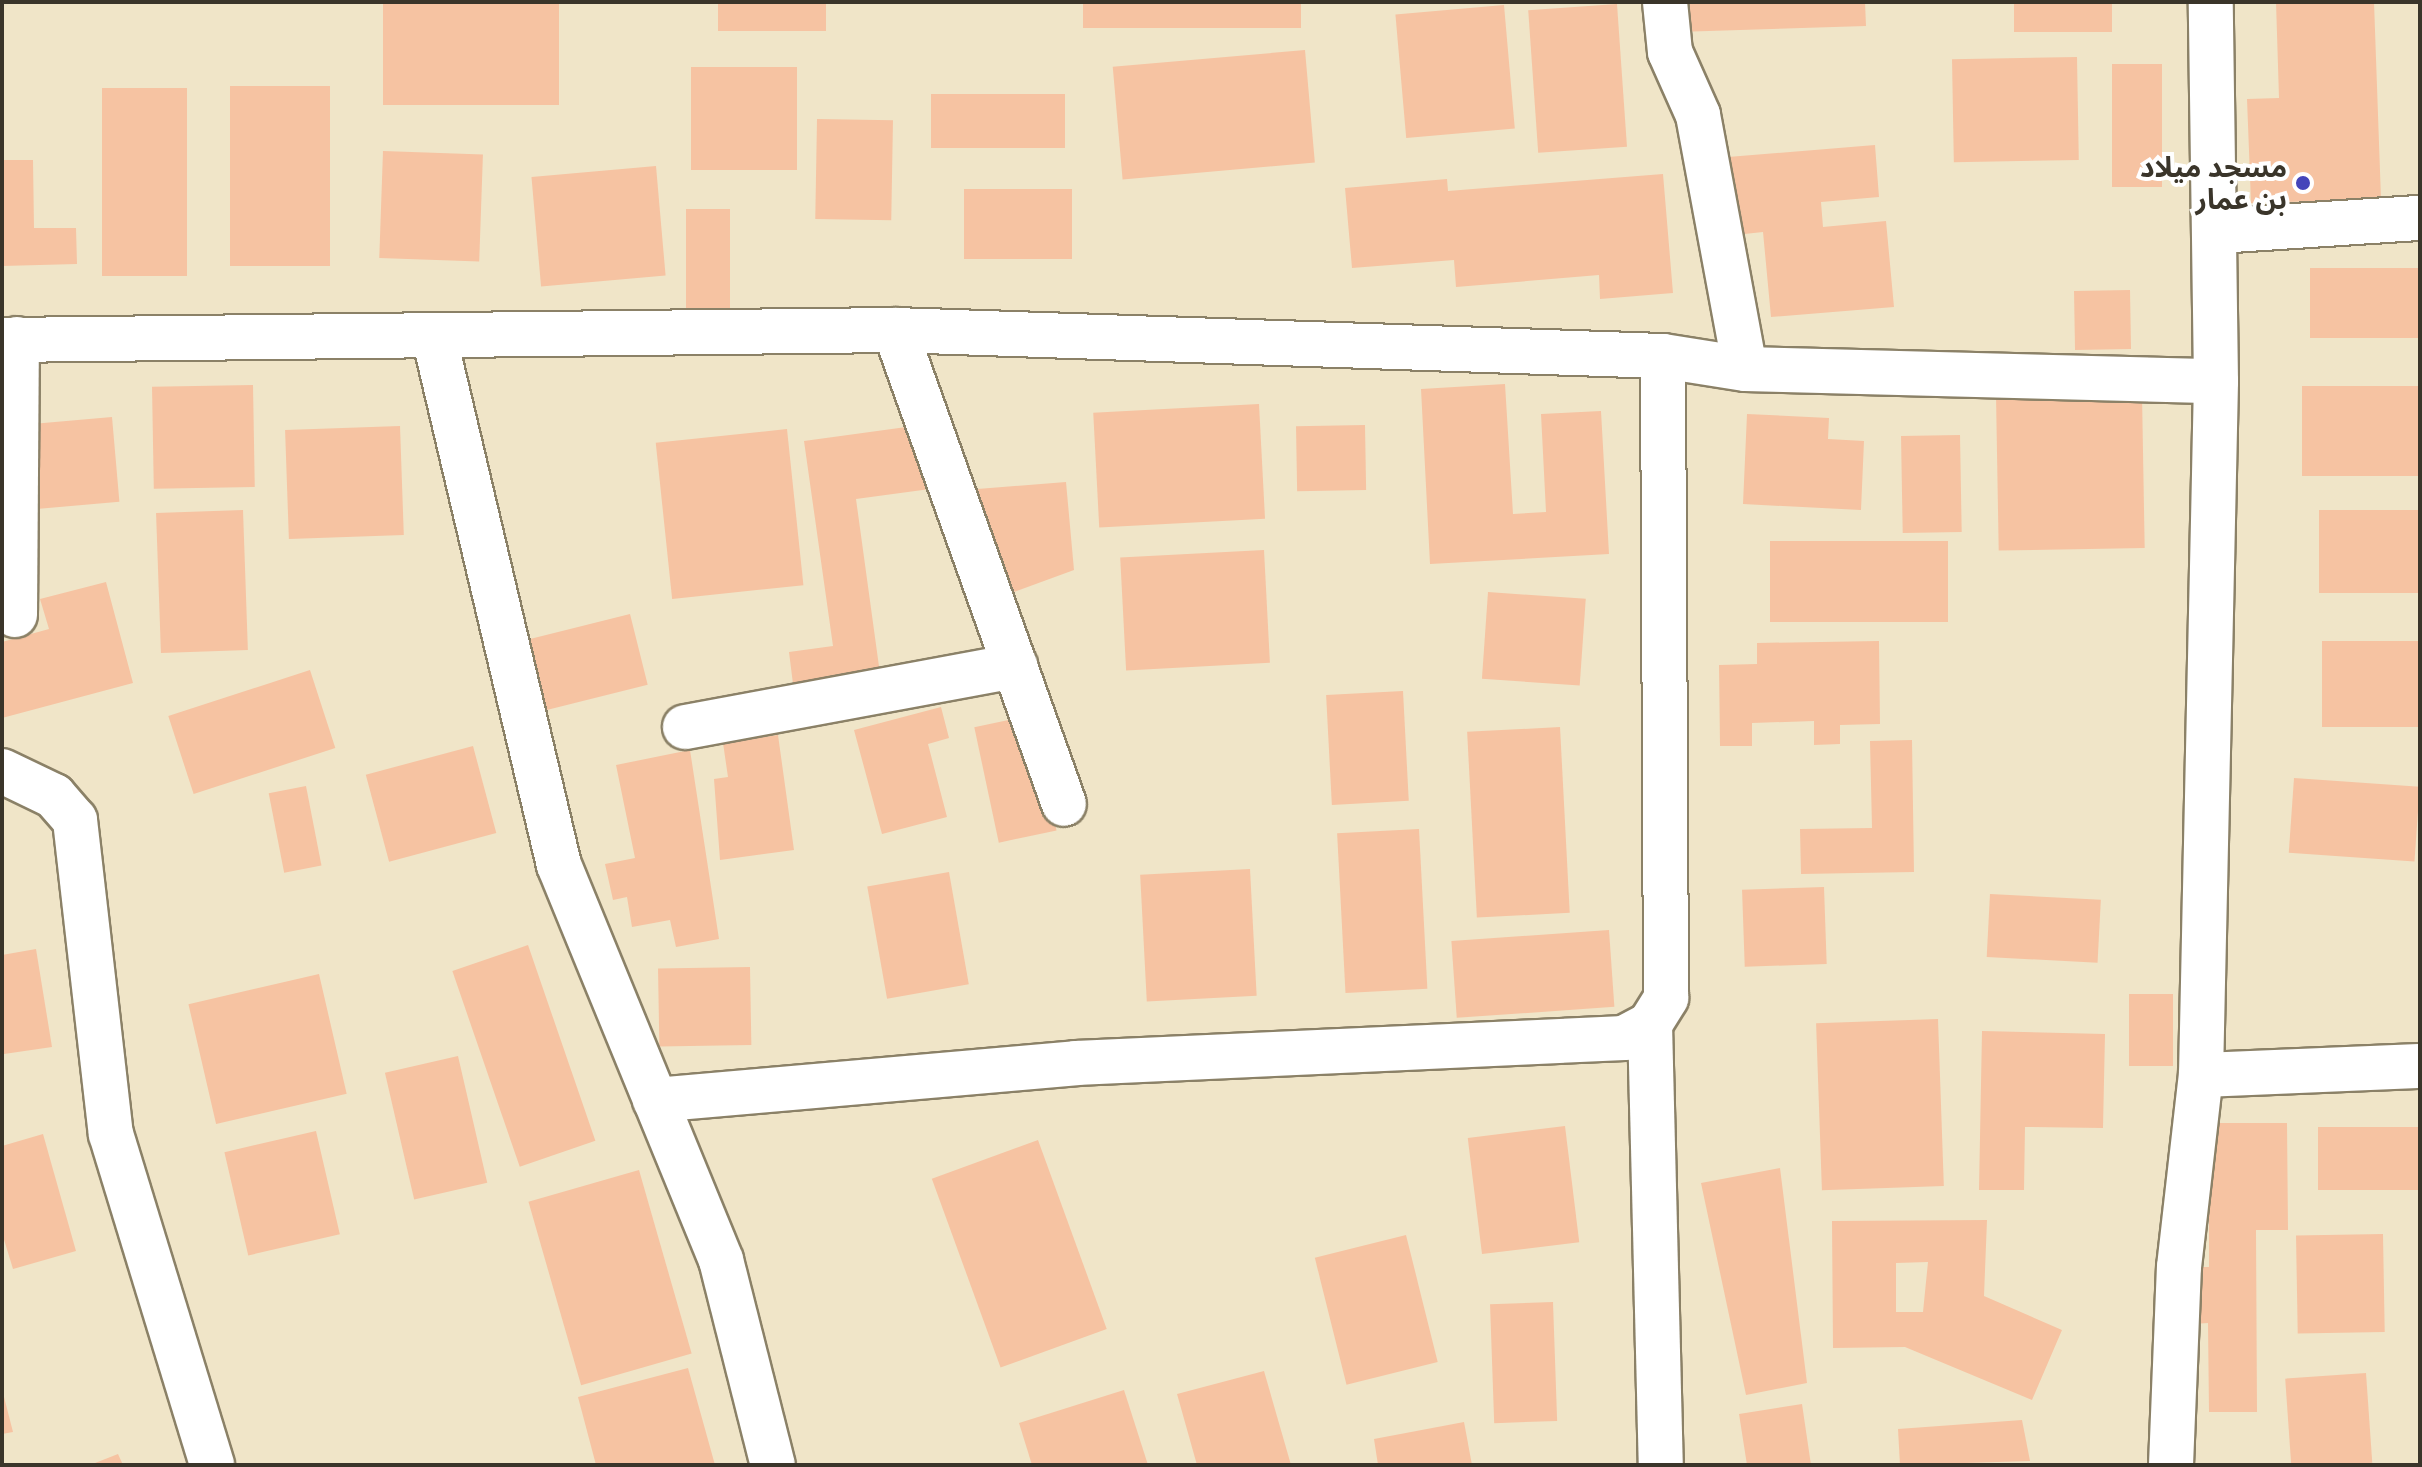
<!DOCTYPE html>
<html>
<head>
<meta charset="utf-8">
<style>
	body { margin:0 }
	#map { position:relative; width:2422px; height:1467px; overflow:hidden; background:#f0e5c8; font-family:Inter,"Noto Sans Arabic",sans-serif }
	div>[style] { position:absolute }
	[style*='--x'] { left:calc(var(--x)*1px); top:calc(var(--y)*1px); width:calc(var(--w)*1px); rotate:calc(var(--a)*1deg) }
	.building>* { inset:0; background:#f6c3a2; transform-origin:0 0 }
	.roads { filter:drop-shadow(2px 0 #8b8167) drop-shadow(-2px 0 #8b8167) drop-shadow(0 2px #8b8167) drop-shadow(0 -2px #8b8167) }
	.minor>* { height:44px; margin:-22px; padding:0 22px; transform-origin:22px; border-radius:22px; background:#fff }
	.tertiary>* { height:44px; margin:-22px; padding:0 22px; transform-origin:22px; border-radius:22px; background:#fff }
	.dots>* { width:22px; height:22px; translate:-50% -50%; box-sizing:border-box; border:4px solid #fff; border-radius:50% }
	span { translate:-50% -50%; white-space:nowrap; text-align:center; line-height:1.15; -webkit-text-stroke:8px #fff; paint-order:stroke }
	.poi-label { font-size:28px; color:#3a352a; font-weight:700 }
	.right { translate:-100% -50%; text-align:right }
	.frame { position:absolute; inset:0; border:4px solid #3a352a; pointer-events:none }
</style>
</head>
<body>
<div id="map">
	<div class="building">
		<i style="left:383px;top:2px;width:176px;height:103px"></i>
		<i style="left:718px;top:2px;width:108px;height:29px"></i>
		<i style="left:1083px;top:2px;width:218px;height:26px"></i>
		<i style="clip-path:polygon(1677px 2px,1865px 2px,1866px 26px,1677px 32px)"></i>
		<i style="left:2014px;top:2px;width:98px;height:30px"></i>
		<i style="clip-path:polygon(2276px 2px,2374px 2px,2381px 199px,2251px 203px,2247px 99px,2279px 98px)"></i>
		<i style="left:1617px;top:4px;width:143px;height:89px;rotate:86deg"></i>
		<i style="left:1504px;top:5px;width:124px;height:109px;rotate:85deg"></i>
		<i style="left:1305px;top:50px;width:113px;height:193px;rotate:85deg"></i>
		<i style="left:2077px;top:57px;width:103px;height:125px;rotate:89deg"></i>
		<i style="left:2112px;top:64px;width:50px;height:123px"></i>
		<i style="left:797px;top:67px;width:103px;height:106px;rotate:90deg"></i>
		<i style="left:230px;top:86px;width:100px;height:180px"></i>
		<i style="left:102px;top:88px;width:85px;height:188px"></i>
		<i style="left:931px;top:94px;width:134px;height:54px"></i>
		<i style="left:817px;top:119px;width:76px;height:100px;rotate:1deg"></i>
		<i style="clip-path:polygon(1875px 145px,1879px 197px,1821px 202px,1823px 227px,1886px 221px,1894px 307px,1771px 317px,1763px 232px,1735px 235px,1728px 157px)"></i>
		<i style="left:383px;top:151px;width:100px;height:107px;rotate:2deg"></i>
		<i style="clip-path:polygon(2px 160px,33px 160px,34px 228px,76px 228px,77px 264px,2px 266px)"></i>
		<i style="left:656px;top:166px;width:110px;height:125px;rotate:85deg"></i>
		<i style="clip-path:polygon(1663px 174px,1673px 293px,1600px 299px,1599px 275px,1456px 287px,1454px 260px,1352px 268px,1345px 188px,1447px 179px,1448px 191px)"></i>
		<i style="left:964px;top:189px;width:108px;height:70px"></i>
		<i style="left:730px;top:209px;width:109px;height:44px;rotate:90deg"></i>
		<i style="left:2420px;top:268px;width:70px;height:110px;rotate:90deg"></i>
		<i style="left:2130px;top:290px;width:59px;height:56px;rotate:89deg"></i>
		<i style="clip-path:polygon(1505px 384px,1513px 514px,1546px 512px,1541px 414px,1601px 411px,1609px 554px,1430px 564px,1421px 389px)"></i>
		<i style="left:253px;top:385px;width:102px;height:101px;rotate:89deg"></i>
		<i style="left:2420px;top:386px;width:90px;height:118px;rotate:90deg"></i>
		<i style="left:2142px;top:394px;width:154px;height:146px;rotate:89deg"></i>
		<i style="left:1259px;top:404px;width:115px;height:166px;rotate:87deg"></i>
		<i style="clip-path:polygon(1747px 414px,1829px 418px,1828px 439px,1864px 441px,1861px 510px,1743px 504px)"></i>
		<i style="left:112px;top:417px;width:85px;height:86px;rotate:85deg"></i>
		<i style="clip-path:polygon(921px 425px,930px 489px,856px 499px,881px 681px,794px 692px,789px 652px,833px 646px,804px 441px)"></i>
		<i style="left:1365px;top:425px;width:65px;height:69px;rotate:89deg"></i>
		<i style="left:400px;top:426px;width:109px;height:115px;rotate:88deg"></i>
		<i style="left:787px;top:429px;width:157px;height:132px;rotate:84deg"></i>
		<i style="left:1960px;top:435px;width:97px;height:59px;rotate:89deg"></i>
		<i style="clip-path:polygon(1066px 482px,1074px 570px,1003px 596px,965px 490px)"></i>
		<i style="left:243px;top:510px;width:140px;height:87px;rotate:88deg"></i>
		<i style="left:2420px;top:510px;width:83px;height:101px;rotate:90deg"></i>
		<i style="left:1948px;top:541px;width:81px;height:178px;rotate:90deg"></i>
		<i style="left:1264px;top:550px;width:113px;height:144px;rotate:87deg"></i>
		<i style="clip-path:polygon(106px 582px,133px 683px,2px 718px,2px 642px,49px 629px,40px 599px)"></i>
		<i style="left:1488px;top:592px;width:98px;height:87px;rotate:4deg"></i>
		<i style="left:630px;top:614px;width:73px;height:104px;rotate:76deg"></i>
		<i style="clip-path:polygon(1879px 641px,1880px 724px,1840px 725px,1840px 744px,1814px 745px,1814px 721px,1752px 723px,1752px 746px,1720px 746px,1719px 665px,1757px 664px,1757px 643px)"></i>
		<i style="left:2420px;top:641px;width:86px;height:98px;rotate:90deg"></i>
		<i style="left:310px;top:670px;width:82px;height:149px;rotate:72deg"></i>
		<i style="left:1403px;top:691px;width:110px;height:77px;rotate:87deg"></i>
		<i style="clip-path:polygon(941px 707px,949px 738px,928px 744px,947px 817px,882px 834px,854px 730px)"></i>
		<i style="left:1032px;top:715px;width:118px;height:59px;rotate:78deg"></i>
		<i style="left:1560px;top:727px;width:186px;height:93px;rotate:87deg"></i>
		<i style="clip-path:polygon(778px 735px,794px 850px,720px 860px,714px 779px,728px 777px,723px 743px)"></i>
		<i style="clip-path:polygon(1912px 740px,1914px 872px,1801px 874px,1800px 829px,1872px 828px,1870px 741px)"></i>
		<i style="left:473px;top:746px;width:90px;height:111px;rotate:75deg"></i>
		<i style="clip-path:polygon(690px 750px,719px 939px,676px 947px,670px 920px,632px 927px,627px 897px,613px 900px,605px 864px,635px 858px,616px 765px)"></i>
		<i style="left:2294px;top:778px;width:126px;height:75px;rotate:4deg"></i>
		<i style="left:306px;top:786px;width:81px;height:38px;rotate:79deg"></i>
		<i style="left:1419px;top:829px;width:160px;height:82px;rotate:87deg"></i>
		<i style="left:1250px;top:869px;width:127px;height:110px;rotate:87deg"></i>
		<i style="left:949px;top:872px;width:114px;height:83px;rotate:80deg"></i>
		<i style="left:1824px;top:887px;width:77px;height:82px;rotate:88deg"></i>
		<i style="left:1990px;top:894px;width:111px;height:63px;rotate:3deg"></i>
		<i style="left:1609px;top:930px;width:77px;height:158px;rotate:86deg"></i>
		<i style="left:528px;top:945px;width:207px;height:80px;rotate:71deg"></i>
		<i style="clip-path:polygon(36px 949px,52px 1047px,4px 1054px,2px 955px)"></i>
		<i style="left:750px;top:967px;width:78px;height:92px;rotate:89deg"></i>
		<i style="left:319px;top:974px;width:123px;height:134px;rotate:77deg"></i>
		<i style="left:2129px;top:994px;width:44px;height:72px"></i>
		<i style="left:1938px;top:1019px;width:167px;height:122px;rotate:88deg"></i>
		<i style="clip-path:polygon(1982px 1031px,2105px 1034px,2103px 1128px,2025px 1127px,2024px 1190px,1979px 1190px)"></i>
		<i style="left:458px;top:1056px;width:130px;height:75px;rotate:77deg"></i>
		<i style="clip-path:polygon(2209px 1123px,2287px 1123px,2288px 1230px,2256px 1230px,2257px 1412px,2209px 1412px,2208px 1323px,2193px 1324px,2194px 1267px,2209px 1267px)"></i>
		<i style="left:1565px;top:1126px;width:117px;height:98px;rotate:83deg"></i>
		<i style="left:2420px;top:1127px;width:63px;height:102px;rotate:90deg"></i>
		<i style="left:316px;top:1131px;width:106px;height:94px;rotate:77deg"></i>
		<i style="clip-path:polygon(43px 1134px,76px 1251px,13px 1269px,2px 1233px,2px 1146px)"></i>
		<i style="left:1038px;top:1140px;width:201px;height:113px;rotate:70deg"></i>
		<i style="clip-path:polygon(1780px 1168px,1807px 1383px,1746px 1395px,1701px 1183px)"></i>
		<i style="left:639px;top:1170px;width:191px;height:115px;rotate:74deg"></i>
		<i style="clip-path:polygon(evenodd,1987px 1220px,1984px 1296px,2062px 1330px,2032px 1400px,1905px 1347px,1833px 1348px,1832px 1221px,1987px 1220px,1928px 1262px,1923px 1312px,1896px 1312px,1896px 1263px,1928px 1262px)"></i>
		<i style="left:2383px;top:1234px;width:98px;height:87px;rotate:89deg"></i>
		<i style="left:1406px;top:1235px;width:131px;height:94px;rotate:76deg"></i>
		<i style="left:1553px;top:1302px;width:119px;height:63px;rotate:88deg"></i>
		<i style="clip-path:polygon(688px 1368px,715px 1465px,596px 1465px,578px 1397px)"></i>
		<i style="clip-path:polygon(1264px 1371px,1291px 1465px,1197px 1465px,1177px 1394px)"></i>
		<i style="left:2366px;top:1373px;width:90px;height:81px;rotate:86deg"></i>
		<i style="clip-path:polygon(2px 1389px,13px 1432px,2px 1434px)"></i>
		<i style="clip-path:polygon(1124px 1390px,1148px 1465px,1032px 1465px,1019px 1423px)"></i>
		<i style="clip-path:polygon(1802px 1404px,1811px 1465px,1747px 1465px,1739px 1414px)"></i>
		<i style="clip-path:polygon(2022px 1420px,2030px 1461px,1900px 1465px,1898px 1429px)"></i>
		<i style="clip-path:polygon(1464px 1422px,1472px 1465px,1378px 1465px,1374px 1439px)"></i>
		<i style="clip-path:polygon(118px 1454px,123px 1465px,90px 1465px)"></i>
	</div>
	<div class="roads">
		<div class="minor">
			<i style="--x:1665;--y:2;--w:50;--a:84.3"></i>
			<i style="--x:1670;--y:52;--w:69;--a:66"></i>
			<i style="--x:1698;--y:115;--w:258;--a:79.5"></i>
			<i style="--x:2217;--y:231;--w:203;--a:-3.7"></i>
			<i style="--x:895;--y:330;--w:503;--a:70.38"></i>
			<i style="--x:434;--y:336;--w:544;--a:76.71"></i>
			<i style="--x:559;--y:865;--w:427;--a:67.7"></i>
			<i style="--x:721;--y:1260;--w:211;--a:75.8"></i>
			<i style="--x:2;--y:340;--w:893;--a:-0.64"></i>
			<i style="--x:895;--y:330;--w:768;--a:1.94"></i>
			<i style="--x:1663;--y:356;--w:83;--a:9"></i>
			<i style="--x:1745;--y:369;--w:471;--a:1.5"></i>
			<i style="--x:15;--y:615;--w:276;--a:-89.6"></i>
			<i style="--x:685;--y:727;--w:336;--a:-10.5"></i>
			<i style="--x:2;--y:771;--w:58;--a:25.7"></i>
			<i style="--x:54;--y:796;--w:32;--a:49"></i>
			<i style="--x:75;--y:820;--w:316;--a:83.5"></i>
			<i style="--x:111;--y:1134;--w:346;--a:73"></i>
			<i style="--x:1650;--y:1024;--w:441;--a:88.6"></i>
			<i style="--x:2201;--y:1075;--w:219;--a:-2.4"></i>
			<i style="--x:655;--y:1100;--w:423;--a:-5"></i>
			<i style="--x:1076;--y:1063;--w:549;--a:-2.61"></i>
			<i style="--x:1624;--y:1038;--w:30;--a:-28"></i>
			<i style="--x:1650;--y:1024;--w:31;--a:-58"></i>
			<i style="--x:1666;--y:998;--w:642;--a:-90.27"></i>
		</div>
		<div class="tertiary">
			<i style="--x:2171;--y:1465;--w:198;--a:-87.7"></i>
			<i style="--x:2179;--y:1267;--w:193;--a:-83.5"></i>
			<i style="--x:2201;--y:1075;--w:694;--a:-88.76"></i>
			<i style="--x:2216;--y:381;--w:379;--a:-90.8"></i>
		</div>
	</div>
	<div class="dots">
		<i style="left:2303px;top:183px;background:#4545ba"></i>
	</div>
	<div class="poi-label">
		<span class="right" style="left:2287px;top:183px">مسجد ميلاد<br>بن عمار</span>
	</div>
	<div class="frame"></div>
</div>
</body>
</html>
